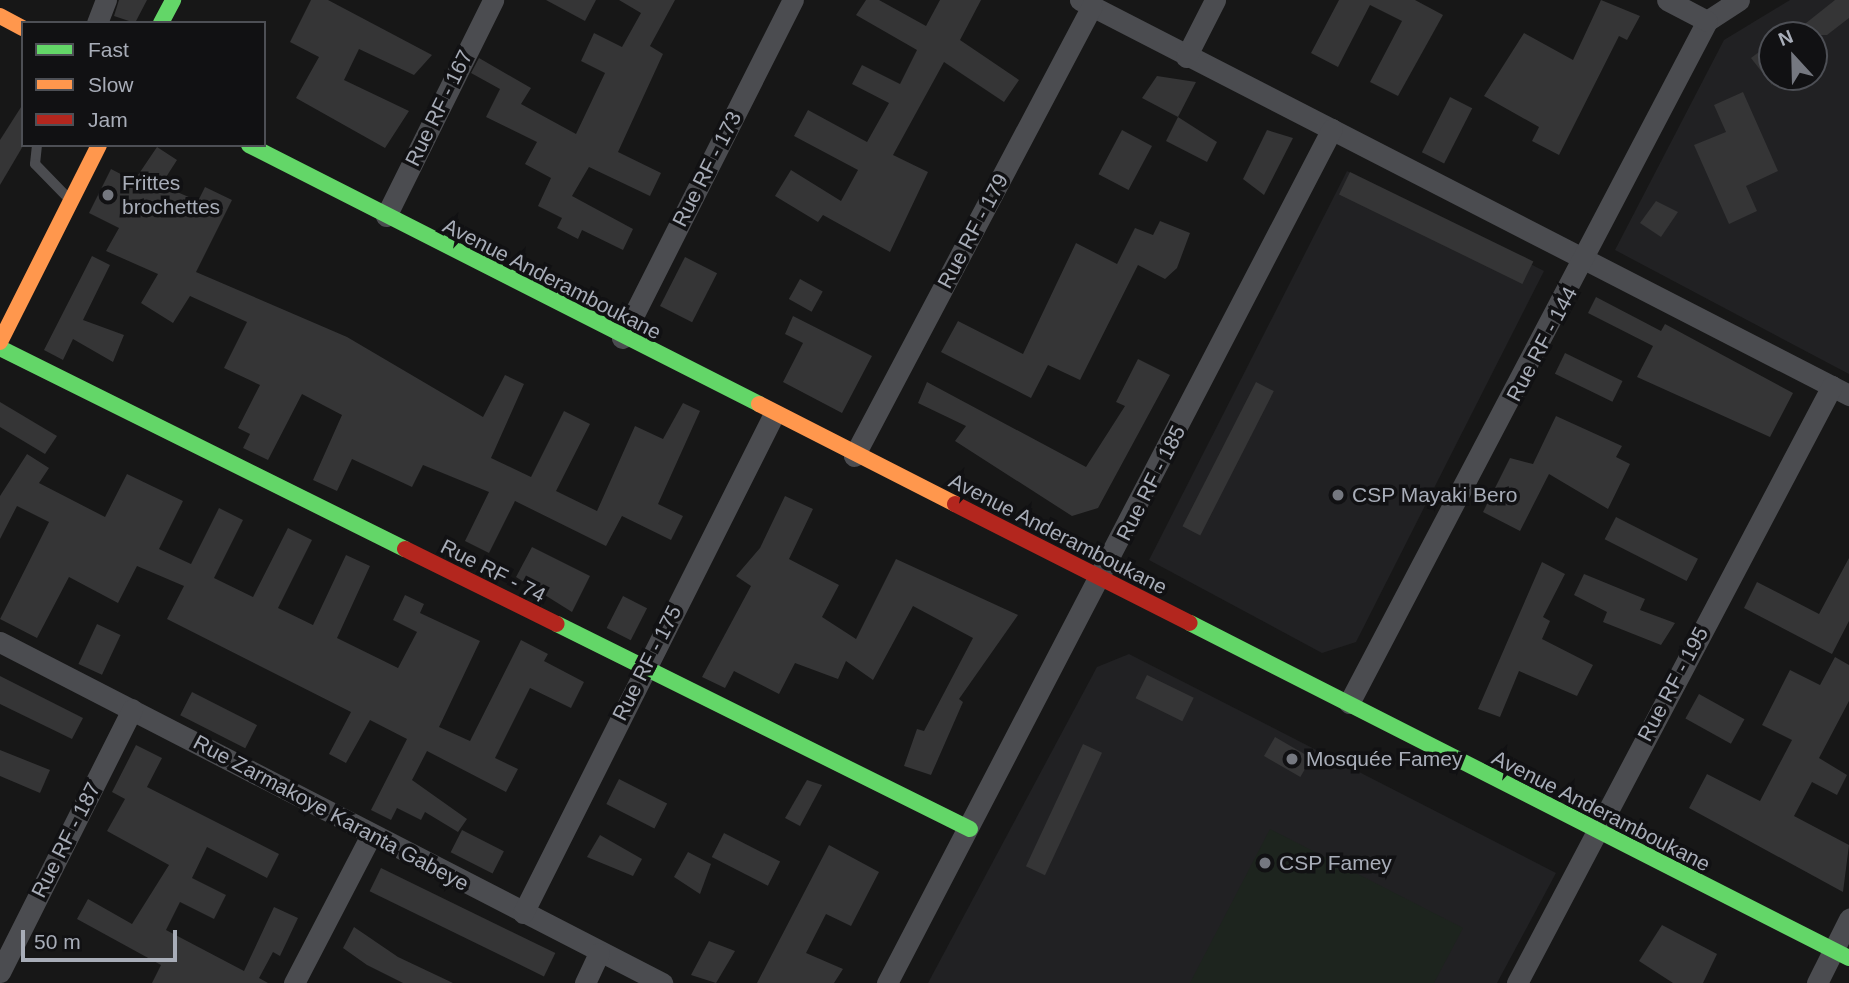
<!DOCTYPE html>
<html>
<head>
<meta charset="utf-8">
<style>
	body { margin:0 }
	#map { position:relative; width:1849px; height:983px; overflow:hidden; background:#171717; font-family:Helvetica,sans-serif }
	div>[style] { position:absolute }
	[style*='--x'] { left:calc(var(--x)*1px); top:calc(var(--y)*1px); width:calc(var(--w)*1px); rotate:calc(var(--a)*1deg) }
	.built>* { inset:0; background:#212123 }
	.green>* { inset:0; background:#1d241e }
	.building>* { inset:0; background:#353536; transform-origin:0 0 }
	.lane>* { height:10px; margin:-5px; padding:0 5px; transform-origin:5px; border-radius:5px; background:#4b4c50 }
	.street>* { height:21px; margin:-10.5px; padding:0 10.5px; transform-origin:10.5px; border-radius:10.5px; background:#4b4c50 }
	.fast>* { height:16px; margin:-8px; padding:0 8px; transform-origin:8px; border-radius:8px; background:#63d668 }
	.slow>* { height:16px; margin:-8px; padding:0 8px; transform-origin:8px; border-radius:8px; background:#ff974d }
	.jam>* { height:16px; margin:-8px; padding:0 8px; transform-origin:8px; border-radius:8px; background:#b3261e }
	.dots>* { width:19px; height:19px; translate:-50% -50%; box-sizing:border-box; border:4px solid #111113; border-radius:50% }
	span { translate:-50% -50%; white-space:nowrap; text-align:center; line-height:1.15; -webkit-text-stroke:7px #111113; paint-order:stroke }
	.street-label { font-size:21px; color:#a8adb8 }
	.poi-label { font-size:21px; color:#a8adb8 }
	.left { translate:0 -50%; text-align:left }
	.legend { position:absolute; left:21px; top:21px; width:245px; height:126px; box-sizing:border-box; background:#111113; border:2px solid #4d4f55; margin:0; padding:9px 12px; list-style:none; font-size:21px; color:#a8adb8 }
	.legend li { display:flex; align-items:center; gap:14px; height:35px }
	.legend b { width:35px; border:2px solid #4d4f55 }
	.north { position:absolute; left:1758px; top:21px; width:70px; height:70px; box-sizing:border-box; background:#111113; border:2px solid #4d4f55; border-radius:50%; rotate:338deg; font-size:19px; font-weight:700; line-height:28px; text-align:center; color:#a8adb8 }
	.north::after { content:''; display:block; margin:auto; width:24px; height:32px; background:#757880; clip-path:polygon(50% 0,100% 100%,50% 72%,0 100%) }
	.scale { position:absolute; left:21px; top:930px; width:156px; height:32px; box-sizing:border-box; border:4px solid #a8adb8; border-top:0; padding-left:9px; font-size:21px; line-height:24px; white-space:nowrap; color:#a8adb8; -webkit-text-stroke:5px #111113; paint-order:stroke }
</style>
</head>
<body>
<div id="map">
	<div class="built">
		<div style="clip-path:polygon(evenodd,1790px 0,1849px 0,1849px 374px,1615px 250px,1724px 40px,1790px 0,1772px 35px,1814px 35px,1814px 77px,1772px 77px,1772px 35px)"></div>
		<div style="clip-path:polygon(1347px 171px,1544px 271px,1356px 642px,1322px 653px,1149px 560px)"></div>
		<div style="clip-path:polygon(1129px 654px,1556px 873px,1497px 983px,928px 983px,1097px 667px)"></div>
	</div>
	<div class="green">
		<div style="clip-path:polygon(1270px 829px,1463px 928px,1434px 983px,1190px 983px)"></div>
	</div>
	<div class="building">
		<div style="clip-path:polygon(119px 0,147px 0,135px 23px,114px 16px)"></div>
		<div style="clip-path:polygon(311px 0,328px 0,432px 55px,414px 75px,359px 49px,344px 80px,409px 111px,385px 148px,296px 98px,319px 57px,290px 42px)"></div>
		<div style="clip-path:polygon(546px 0,596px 0,585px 21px)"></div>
		<div style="clip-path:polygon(619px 0,675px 0,650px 46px,663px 54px,618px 152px,661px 173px,650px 196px,589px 167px,572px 196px,633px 229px,623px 250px,582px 230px,578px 239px,557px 228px,562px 218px,538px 206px,551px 178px,525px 164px,537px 142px,486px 117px,500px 89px,471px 73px,479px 58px,531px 88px,521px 104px,576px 134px,605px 73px,581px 61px,594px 33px,622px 47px,641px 13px)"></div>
		<div style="clip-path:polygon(866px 0,879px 0,926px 26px,940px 0,981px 0,960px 40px,1019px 80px,1004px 102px,944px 62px,893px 155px,928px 172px,890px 252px,823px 215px,818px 222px,775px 196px,791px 170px,841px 201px,858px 170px,794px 136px,808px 110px,867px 142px,889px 103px,852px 84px,862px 65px,900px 84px,917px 50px,856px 15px)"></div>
		<div style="clip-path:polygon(1339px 0,1415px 0,1443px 15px,1398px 96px,1370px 82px,1402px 21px,1370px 5px,1338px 67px,1311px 53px)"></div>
		<div style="clip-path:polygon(1601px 0,1640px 16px,1627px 40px,1619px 36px,1559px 155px,1532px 141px,1539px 127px,1484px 96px,1524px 33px,1573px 60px)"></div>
		<div style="clip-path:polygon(1835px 0,1849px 0,1849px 18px,1827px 35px,1791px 35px)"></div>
		<div style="clip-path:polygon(1772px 42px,1772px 85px,1751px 58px)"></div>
		<div style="clip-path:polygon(1157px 76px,1196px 82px,1178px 117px,1142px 98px)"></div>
		<div style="clip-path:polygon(1743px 92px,1778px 171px,1746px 186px,1757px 211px,1729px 224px,1694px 145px,1726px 132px,1714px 105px)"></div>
		<div style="left:1450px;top:97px;width:25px;height:62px;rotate:27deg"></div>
		<div style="clip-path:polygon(23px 104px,23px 146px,0 185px,0 140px)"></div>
		<div style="clip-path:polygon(1178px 117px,1217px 142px,1207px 162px,1166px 141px)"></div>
		<div style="left:1122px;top:130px;width:34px;height:50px;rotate:28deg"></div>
		<div style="clip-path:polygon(1267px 130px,1293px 138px,1264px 195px,1243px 179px)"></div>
		<div style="clip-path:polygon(157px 147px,177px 160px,161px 185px,198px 201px,205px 187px,232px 200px,196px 272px,347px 337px,483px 417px,505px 375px,524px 384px,491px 458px,531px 477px,564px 411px,590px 424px,556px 491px,597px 511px,635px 426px,663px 439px,683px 403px,700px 411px,658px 504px,683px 516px,671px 540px,622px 516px,606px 546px,515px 501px,489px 553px,465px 541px,489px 492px,423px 465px,412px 487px,352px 459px,337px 491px,313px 480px,342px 415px,302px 394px,268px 460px,243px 448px,250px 434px,238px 428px,260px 385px,224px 368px,247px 322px,190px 296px,173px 323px,141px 303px,158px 274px,106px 251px,119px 228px,89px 213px,111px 169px,134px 181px)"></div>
		<div style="left:1350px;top:172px;width:204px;height:25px;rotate:26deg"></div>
		<div style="clip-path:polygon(1656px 201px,1678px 212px,1661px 237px,1640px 223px)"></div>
		<div style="clip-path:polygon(1160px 221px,1190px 233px,1177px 268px,1165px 279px,1138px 265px,1080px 380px,1048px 365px,1031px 398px,941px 352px,958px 321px,1023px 354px,1076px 243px,1117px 264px,1135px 228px,1153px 235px)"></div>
		<div style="clip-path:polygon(92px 256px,110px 265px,83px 320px,124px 335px,113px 362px,73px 339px,63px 360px,44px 350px)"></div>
		<div style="left:685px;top:257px;width:36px;height:55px;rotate:27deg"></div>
		<div style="left:800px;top:279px;width:26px;height:23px;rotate:29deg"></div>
		<div style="clip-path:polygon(1596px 297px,1661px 331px,1665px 324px,1793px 393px,1770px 437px,1637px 377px,1653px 346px,1588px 313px)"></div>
		<div style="clip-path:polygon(793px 316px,872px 356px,842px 413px,783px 382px,803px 343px,785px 334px)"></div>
		<div style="left:1565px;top:353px;width:64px;height:23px;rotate:26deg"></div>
		<div style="clip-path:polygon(1138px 359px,1170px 375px,1098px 508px,1072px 516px,955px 441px,966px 426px,918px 403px,927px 382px,1086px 467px,1125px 406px,1116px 402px)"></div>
		<div style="left:1256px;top:382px;width:20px;height:162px;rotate:27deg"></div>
		<div style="clip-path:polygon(0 402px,57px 436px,45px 454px,0 427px)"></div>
		<div style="clip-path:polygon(1556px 416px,1622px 446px,1616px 457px,1630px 464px,1608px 509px,1549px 474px,1520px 531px,1483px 512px,1510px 458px,1533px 464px)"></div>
		<div style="clip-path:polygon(27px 454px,49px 468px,39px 483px,105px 517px,127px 474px,183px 501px,159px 549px,191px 564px,219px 508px,243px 520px,214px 578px,253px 597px,288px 528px,312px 540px,278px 608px,313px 625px,346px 555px,370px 566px,337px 638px,398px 668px,417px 632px,393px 620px,405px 595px,424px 604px,420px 613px,480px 641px,439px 727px,470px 741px,521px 640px,548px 654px,544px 661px,584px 682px,571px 708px,530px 688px,495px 758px,518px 769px,506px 792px,427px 751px,412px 780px,467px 819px,458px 832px,425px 812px,421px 820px,397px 808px,391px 820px,371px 810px,407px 739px,370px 720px,346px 763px,329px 754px,351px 712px,167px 619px,184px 586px,137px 566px,118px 603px,69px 577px,37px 638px,0 619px,49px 522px,17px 506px,0 539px,0 496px)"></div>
		<div style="clip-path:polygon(785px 496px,813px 509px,789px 559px,839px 585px,822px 617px,856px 639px,896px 559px,1018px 615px,959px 699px,963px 702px,931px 775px,904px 766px,917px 729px,924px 731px,973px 638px,913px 606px,873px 680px,846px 661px,838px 679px,795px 663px,779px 694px,734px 671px,725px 688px,702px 677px,751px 586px,736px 576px,760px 548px)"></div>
		<div style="left:1616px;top:517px;width:92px;height:25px;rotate:27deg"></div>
		<div style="clip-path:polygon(532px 547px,590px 576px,572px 612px,516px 577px)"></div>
		<div style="clip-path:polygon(1849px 558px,1849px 621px,1832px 654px,1744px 608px,1757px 582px,1819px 614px)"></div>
		<div style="clip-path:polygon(1542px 562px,1565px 574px,1543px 617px,1550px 621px,1542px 639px,1593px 665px,1577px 696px,1519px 671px,1500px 717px,1478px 709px)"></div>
		<div style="clip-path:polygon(1584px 574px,1645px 599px,1640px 610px,1675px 623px,1661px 645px,1603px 622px,1607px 612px,1574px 595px)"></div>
		<div style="left:623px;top:596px;width:27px;height:36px;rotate:27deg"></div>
		<div style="left:97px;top:624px;width:26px;height:44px;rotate:25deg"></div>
		<div style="clip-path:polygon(1835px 657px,1849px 665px,1849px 701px,1819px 758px,1847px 775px,1837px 795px,1812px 782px,1794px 816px,1849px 845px,1843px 892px,1689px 808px,1707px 774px,1760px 801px,1792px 740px,1762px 725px,1790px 670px,1820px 685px)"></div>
		<div style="left:1147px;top:675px;width:52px;height:26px;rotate:26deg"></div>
		<div style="clip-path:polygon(0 676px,83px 718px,72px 739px,0 704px)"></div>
		<div style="left:192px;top:692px;width:73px;height:26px;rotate:27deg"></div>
		<div style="left:1699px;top:694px;width:52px;height:28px;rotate:29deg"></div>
		<div style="left:1275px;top:737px;width:42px;height:22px;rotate:30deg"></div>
		<div style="left:1083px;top:744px;width:21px;height:135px;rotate:25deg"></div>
		<div style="clip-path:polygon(136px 745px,162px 758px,147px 787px,279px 854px,267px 878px,207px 847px,192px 878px,226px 895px,214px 919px,180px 902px,166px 930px,244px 971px,274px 907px,298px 918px,280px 956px,273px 952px,259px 978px,268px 983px,152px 983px,161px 965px,77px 919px,88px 899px,132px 924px,169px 865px,107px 831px,125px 799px,112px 792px)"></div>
		<div style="clip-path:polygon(0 750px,50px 770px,40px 793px,0 776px)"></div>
		<div style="left:619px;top:779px;width:54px;height:28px;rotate:27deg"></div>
		<div style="clip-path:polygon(807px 780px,822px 785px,800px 826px,785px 818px)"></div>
		<div style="left:462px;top:830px;width:47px;height:25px;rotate:27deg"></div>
		<div style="left:724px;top:833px;width:63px;height:27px;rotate:27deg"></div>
		<div style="clip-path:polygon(600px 835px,642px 859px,633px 876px,587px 857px)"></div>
		<div style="clip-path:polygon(829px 845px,879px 872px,851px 926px,826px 914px,806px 953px,843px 969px,834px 983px,757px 983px)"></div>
		<div style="clip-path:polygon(688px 852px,711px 864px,700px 894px,674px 877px)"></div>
		<div style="left:381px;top:868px;width:194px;height:26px;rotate:26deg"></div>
		<div style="clip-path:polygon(1662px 925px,1717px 954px,1703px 983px,1673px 983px,1639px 961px)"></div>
		<div style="clip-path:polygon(354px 927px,398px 957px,453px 983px,403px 983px,367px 965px,343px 948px)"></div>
		<div style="clip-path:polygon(709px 941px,735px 951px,716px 983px,691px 975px)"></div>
	</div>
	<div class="lane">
		<div style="--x:37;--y:145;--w:19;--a:96"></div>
		<div style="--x:35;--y:164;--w:49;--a:45.8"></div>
	</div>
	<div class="street">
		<div style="--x:1080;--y:0;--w:865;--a:27.19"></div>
		<div style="--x:1707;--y:21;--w:38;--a:-33"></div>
		<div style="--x:97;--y:23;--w:25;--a:-69"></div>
		<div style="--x:1186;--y:57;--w:64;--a:-63"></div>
		<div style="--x:386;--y:216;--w:241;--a:-63.6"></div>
		<div style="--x:622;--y:338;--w:379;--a:-63.2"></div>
		<div style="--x:854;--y:456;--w:509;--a:-62.13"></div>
		<div style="--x:0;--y:642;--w:745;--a:27.25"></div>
		<div style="--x:1349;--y:703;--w:770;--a:-62.3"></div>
		<div style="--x:1707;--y:21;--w:45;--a:-152.3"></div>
		<div style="--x:523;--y:913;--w:556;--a:-63.3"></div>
		<div style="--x:0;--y:972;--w:294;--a:-63.3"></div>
		<div style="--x:294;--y:983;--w:167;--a:-62.5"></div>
		<div style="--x:585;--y:983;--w:33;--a:-65"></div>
		<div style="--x:887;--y:983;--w:963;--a:-62.48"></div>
		<div style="--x:1517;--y:983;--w:675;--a:-62.18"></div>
		<div style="--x:1817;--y:983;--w:72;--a:-63.4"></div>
	</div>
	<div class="fast">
		<div style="--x:161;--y:23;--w:26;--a:-62"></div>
		<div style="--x:249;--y:145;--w:572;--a:26.92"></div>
		<div style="--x:0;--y:348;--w:452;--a:26.4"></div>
		<div style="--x:1190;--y:623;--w:739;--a:26.95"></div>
		<div style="--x:557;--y:624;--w:461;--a:26.4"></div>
	</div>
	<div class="slow">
		<div style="--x:0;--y:16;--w:26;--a:28"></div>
		<div style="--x:0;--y:342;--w:220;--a:-63.3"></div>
		<div style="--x:759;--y:404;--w:220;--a:27"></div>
	</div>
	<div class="jam">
		<div style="--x:955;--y:504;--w:263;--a:26.9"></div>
		<div style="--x:405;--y:549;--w:169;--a:26.3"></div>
	</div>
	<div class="dots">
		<div style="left:108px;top:195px;background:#757880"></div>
		<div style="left:1338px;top:495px;background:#757880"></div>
		<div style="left:1292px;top:759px;background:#757880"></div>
		<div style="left:1265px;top:863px;background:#757880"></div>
	</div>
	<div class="street-label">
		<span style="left:439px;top:108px;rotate:-64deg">Rue RF - 167</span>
		<span style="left:707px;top:169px;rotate:-63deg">Rue RF - 173</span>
		<span style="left:973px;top:231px;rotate:-62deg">Rue RF - 179</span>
		<span style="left:552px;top:279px;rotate:27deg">Avenue Anderamboukane</span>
		<span style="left:1542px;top:344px;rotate:-62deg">Rue RF - 144</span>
		<span style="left:1151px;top:483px;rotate:-63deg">Rue RF - 185</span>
		<span style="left:1058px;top:534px;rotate:27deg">Avenue Anderamboukane</span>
		<span style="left:493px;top:571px;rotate:27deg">Rue RF - 74</span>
		<span style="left:647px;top:663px;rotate:-63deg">Rue RF - 175</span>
		<span style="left:1673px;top:684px;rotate:-62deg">Rue RF - 195</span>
		<span style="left:1601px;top:811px;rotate:27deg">Avenue Anderamboukane</span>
		<span style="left:331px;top:813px;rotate:28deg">Rue Zarmakoye Karanta Gabeye</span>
		<span style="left:66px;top:840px;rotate:-63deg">Rue RF - 187</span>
	</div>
	<div class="poi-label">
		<span class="left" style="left:122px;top:195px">Frittes<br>brochettes</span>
		<span class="left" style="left:1352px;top:495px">CSP Mayaki Bero</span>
		<span class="left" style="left:1306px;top:759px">Mosquée Famey</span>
		<span class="left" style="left:1279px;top:863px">CSP Famey</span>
	</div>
	<ul class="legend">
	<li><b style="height:9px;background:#63d668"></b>Fast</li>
	<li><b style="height:9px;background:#ff974d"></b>Slow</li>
	<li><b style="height:9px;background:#b3261e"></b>Jam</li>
	</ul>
	<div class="north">N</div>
	<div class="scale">50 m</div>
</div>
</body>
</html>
